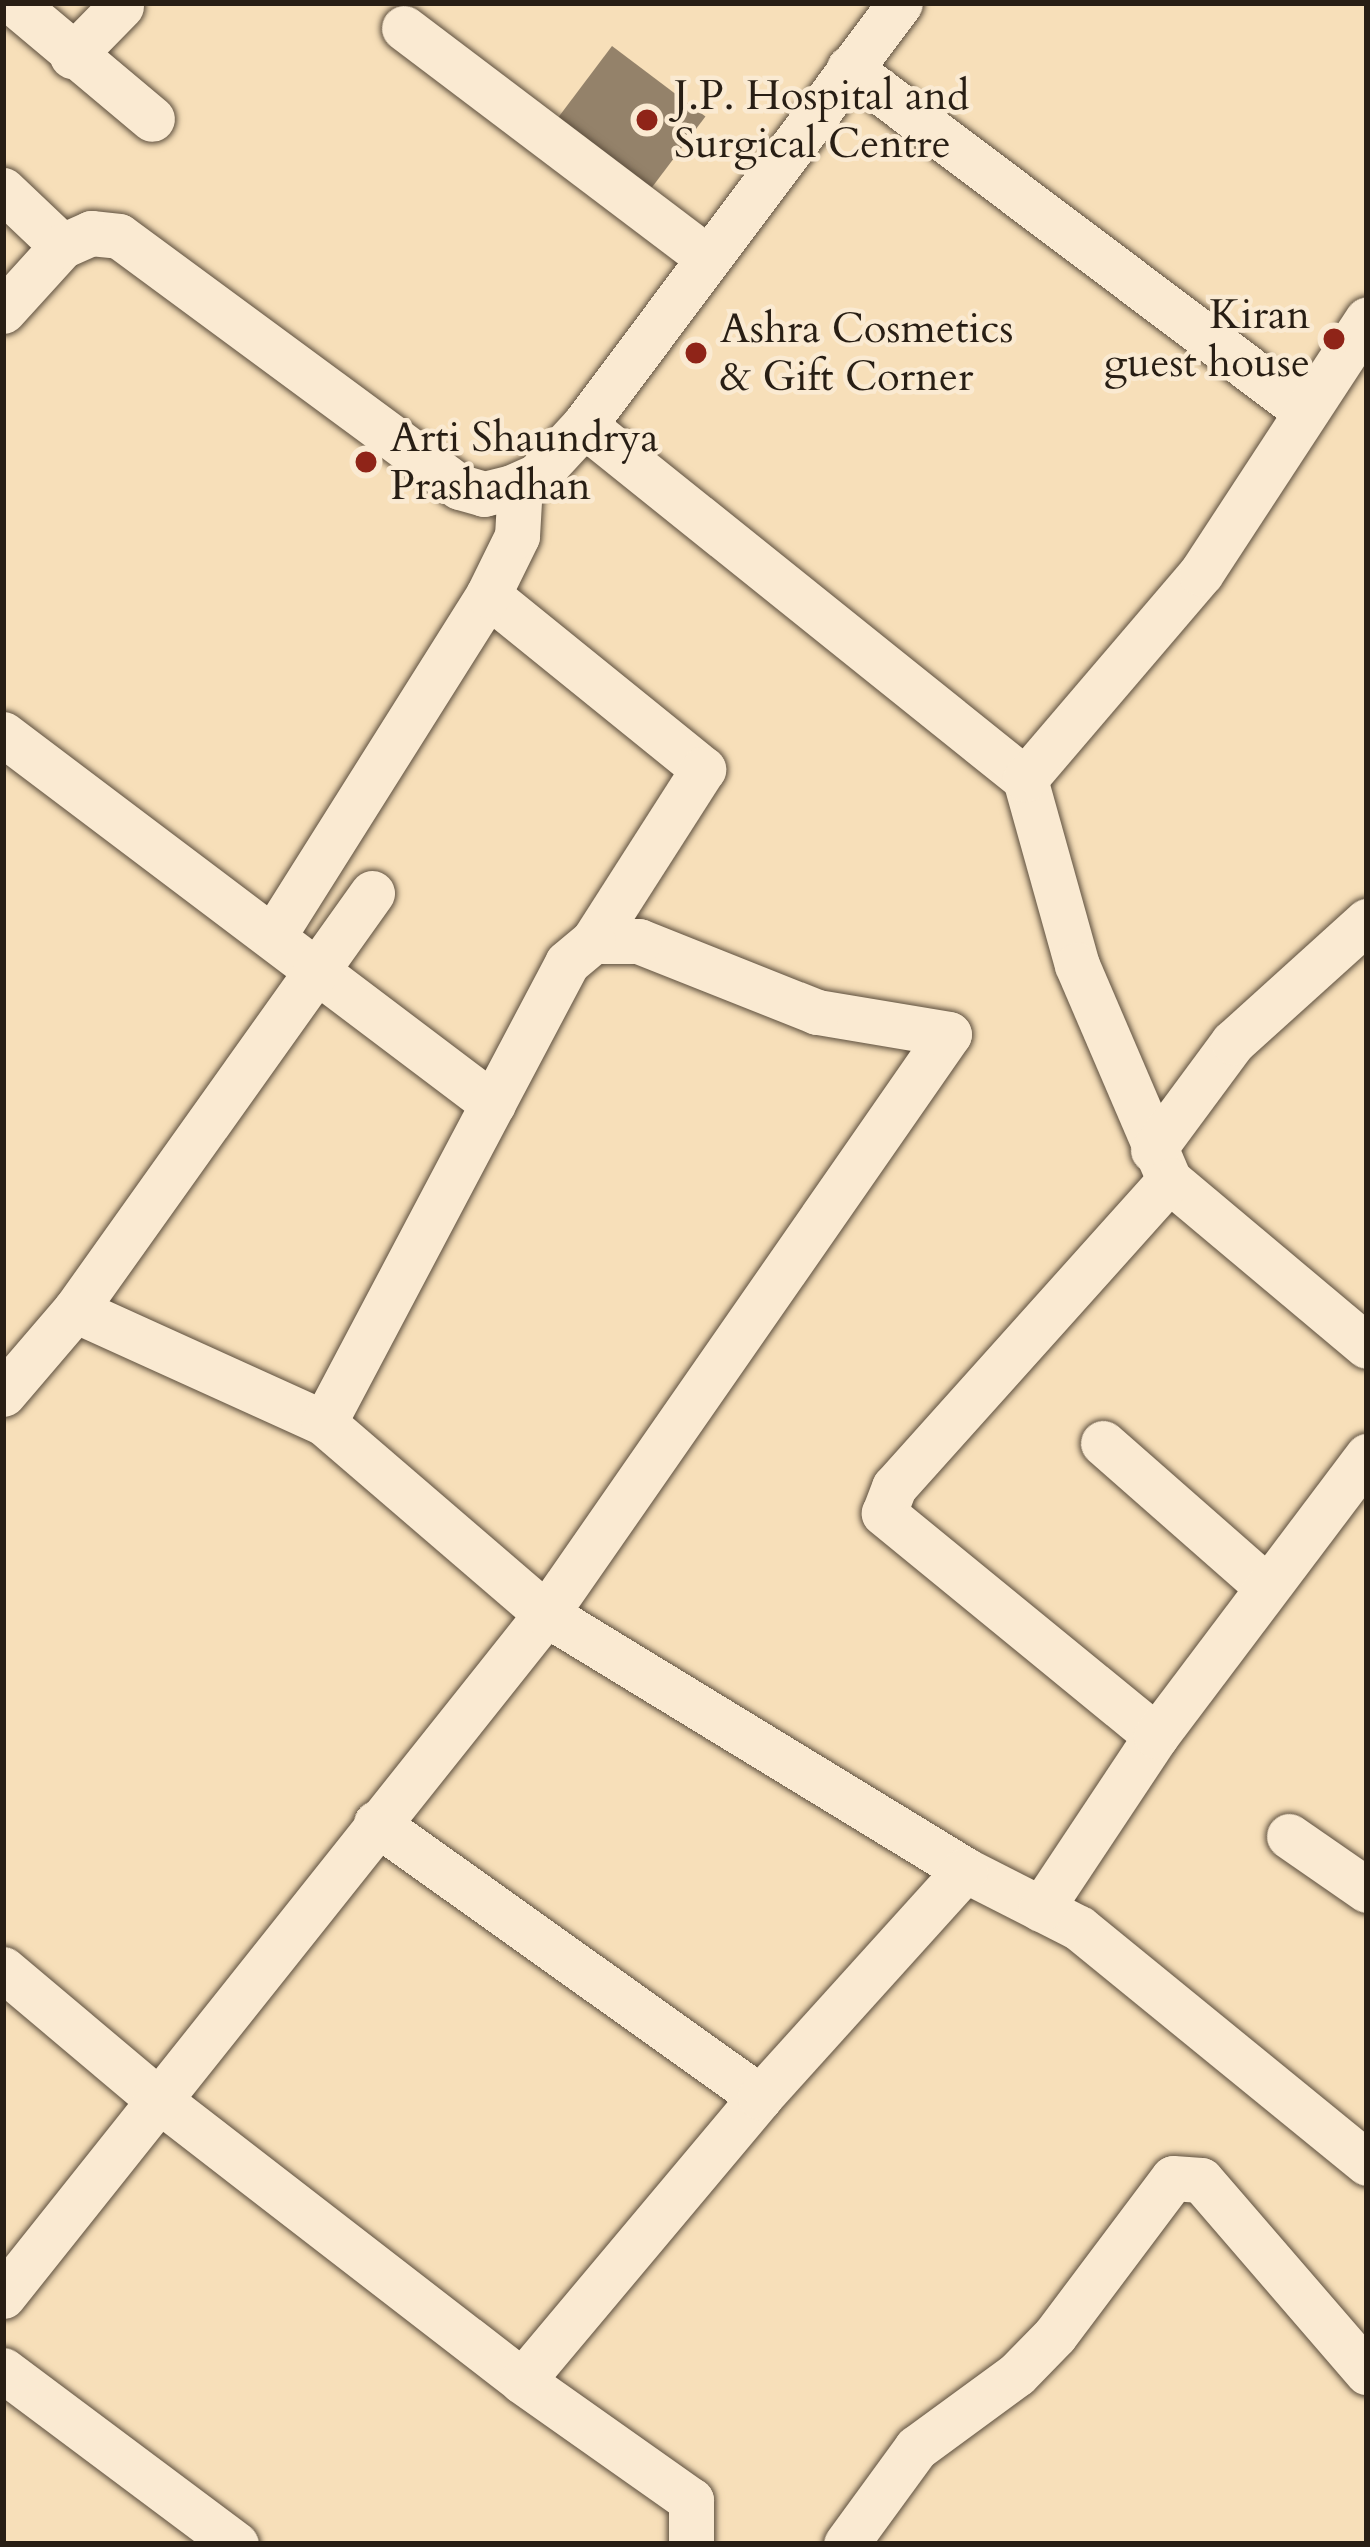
<!DOCTYPE html>
<html>
<head>
<meta charset="utf-8">
<style>
	body { margin:0 }
	#map { position:relative; width:1370px; height:2547px; overflow:hidden; background:#f7dfb9; font-family:Cardo,serif }
	div>[style] { position:absolute }
	[style*='--x'] { left:calc(var(--x)*1px); top:calc(var(--y)*1px); width:calc(var(--w)*1px); rotate:calc(var(--a)*1deg) }
	.building>* { inset:0; background:#94826a; transform-origin:0 0 }
	.roads { filter:drop-shadow(0 0 3px #5c4e3d) drop-shadow(0 0 3px #5c4e3d) }
	.minor>* { height:45px; margin:-22.5px; padding:0 22.5px; transform-origin:22.5px; border-radius:22.5px; background:#faead2 }
	.dots>* { width:33px; height:33px; translate:-50% -50%; box-sizing:border-box; border:6px solid #faead2; border-radius:50% }
	span { translate:-50% -50%; white-space:nowrap; text-align:center; line-height:1.15; -webkit-text-stroke:9px #faead2; paint-order:stroke }
	.poi-label { font-size:42px; color:#281e14 }
	.left { translate:0 -50%; text-align:left }
	.right { translate:-100% -50%; text-align:right }
	.frame { position:absolute; inset:0; border:6px solid #281e14; pointer-events:none }
</style>
</head>
<body>
<div id="map">
	<div class="building">
		<div style="left:612px;top:46px;width:117px;height:101px;rotate:37deg"></div>
	</div>
	<div class="roads">
		<div class="minor">
			<div style="--x:14;--y:3;--w:180;--a:40"></div>
			<div style="--x:404;--y:28;--w:378;--a:37.1"></div>
			<div style="--x:72;--y:56;--w:70;--a:-45.6"></div>
			<div style="--x:849;--y:68;--w:571;--a:36.95"></div>
			<div style="--x:3;--y:190;--w:81;--a:43.5"></div>
			<div style="--x:3;--y:311;--w:88;--a:-47.8"></div>
			<div style="--x:62;--y:246;--w:32;--a:-24"></div>
			<div style="--x:91;--y:233;--w:28;--a:6"></div>
			<div style="--x:119;--y:236;--w:423;--a:36.4"></div>
			<div style="--x:460;--y:487;--w:25;--a:16"></div>
			<div style="--x:484;--y:494;--w:29;--a:-14"></div>
			<div style="--x:512;--y:487;--w:27;--a:-24"></div>
			<div style="--x:537;--y:476;--w:69;--a:-47.3"></div>
			<div style="--x:584;--y:425;--w:527;--a:-53.17"></div>
			<div style="--x:584;--y:425;--w:566;--a:38.75"></div>
			<div style="--x:1025;--y:779;--w:193;--a:74.4"></div>
			<div style="--x:1077;--y:965;--w:234;--a:66.8"></div>
			<div style="--x:1169;--y:1180;--w:258;--a:40"></div>
			<div style="--x:488;--y:595;--w:277;--a:39"></div>
			<div style="--x:703;--y:769;--w:204;--a:122.6"></div>
			<div style="--x:3;--y:734;--w:614;--a:37.06"></div>
			<div style="--x:1025;--y:779;--w:271;--a:-49.5"></div>
			<div style="--x:1201;--y:573;--w:303;--a:-56.8"></div>
			<div style="--x:274;--y:935;--w:402;--a:-57.8"></div>
			<div style="--x:488;--y:595;--w:66;--a:-63.8"></div>
			<div style="--x:517;--y:536;--w:52;--a:-86.7"></div>
			<div style="--x:1153;--y:1150;--w:134;--a:-53.5"></div>
			<div style="--x:1233;--y:1042;--w:181;--a:-42.1"></div>
			<div style="--x:75;--y:1310;--w:512;--a:-54.54"></div>
			<div style="--x:3;--y:1394;--w:111;--a:-49.4"></div>
			<div style="--x:75;--y:1310;--w:273;--a:24.4"></div>
			<div style="--x:324;--y:1423;--w:293;--a:40.7"></div>
			<div style="--x:546;--y:1614;--w:491;--a:31.4"></div>
			<div style="--x:965;--y:1870;--w:128;--a:27"></div>
			<div style="--x:1079;--y:1928;--w:372;--a:39.2"></div>
			<div style="--x:1103;--y:1443;--w:217;--a:41.3"></div>
			<div style="--x:1156;--y:1736;--w:352;--a:-140.7"></div>
			<div style="--x:884;--y:1513;--w:28;--a:-69"></div>
			<div style="--x:894;--y:1487;--w:412;--a:-48.1"></div>
			<div style="--x:376;--y:1823;--w:472;--a:35.5"></div>
			<div style="--x:1289;--y:1836;--w:95;--a:34.7"></div>
			<div style="--x:1041;--y:1909;--w:208;--a:-56.4"></div>
			<div style="--x:1156;--y:1736;--w:351;--a:-53"></div>
			<div style="--x:3;--y:1969;--w:199;--a:40.1"></div>
			<div style="--x:155;--y:2097;--w:464;--a:37.7"></div>
			<div style="--x:522;--y:2381;--w:207;--a:35.2"></div>
			<div style="--x:691;--y:2500;--w:44;--a:90"></div>
			<div style="--x:3;--y:2296;--w:872;--a:-51.47"></div>
			<div style="--x:546;--y:1614;--w:706;--a:-55.21"></div>
			<div style="--x:949;--y:1034;--w:134;--a:-170.5"></div>
			<div style="--x:817;--y:1012;--w:192;--a:-158.3"></div>
			<div style="--x:639;--y:941;--w:46;--a:180"></div>
			<div style="--x:593;--y:941;--w:34;--a:140"></div>
			<div style="--x:567;--y:963;--w:520;--a:117.85"></div>
			<div style="--x:3;--y:2370;--w:291;--a:36.8"></div>
			<div style="--x:522;--y:2381;--w:371;--a:-50"></div>
			<div style="--x:760;--y:2097;--w:306;--a:-47.9"></div>
			<div style="--x:846;--y:2544;--w:119;--a:-53.9"></div>
			<div style="--x:916;--y:2448;--w:125;--a:-36.2"></div>
			<div style="--x:1017;--y:2374;--w:54;--a:-45.7"></div>
			<div style="--x:1055;--y:2335;--w:196;--a:-53.1"></div>
			<div style="--x:1173;--y:2178;--w:28;--a:4"></div>
			<div style="--x:1201;--y:2180;--w:254;--a:49.2"></div>
		</div>
	</div>
	<div class="dots">
		<div style="left:647px;top:120px;background:#8f2418"></div>
		<div style="left:1334px;top:339px;background:#8f2418"></div>
		<div style="left:696px;top:353px;background:#8f2418"></div>
		<div style="left:366px;top:462px;background:#8f2418"></div>
	</div>
	<div class="poi-label">
		<span class="left" style="left:674px;top:120px">J.P. Hospital and<br>Surgical Centre</span>
		<span class="right" style="left:1310px;top:339px">Kiran<br>guest house</span>
		<span class="left" style="left:720px;top:353px">Ashra Cosmetics<br>&amp; Gift Corner</span>
		<span class="left" style="left:390px;top:462px">Arti Shaundrya<br>Prashadhan</span>
	</div>
	<div class="frame"></div>
</div>
</body>
</html>
